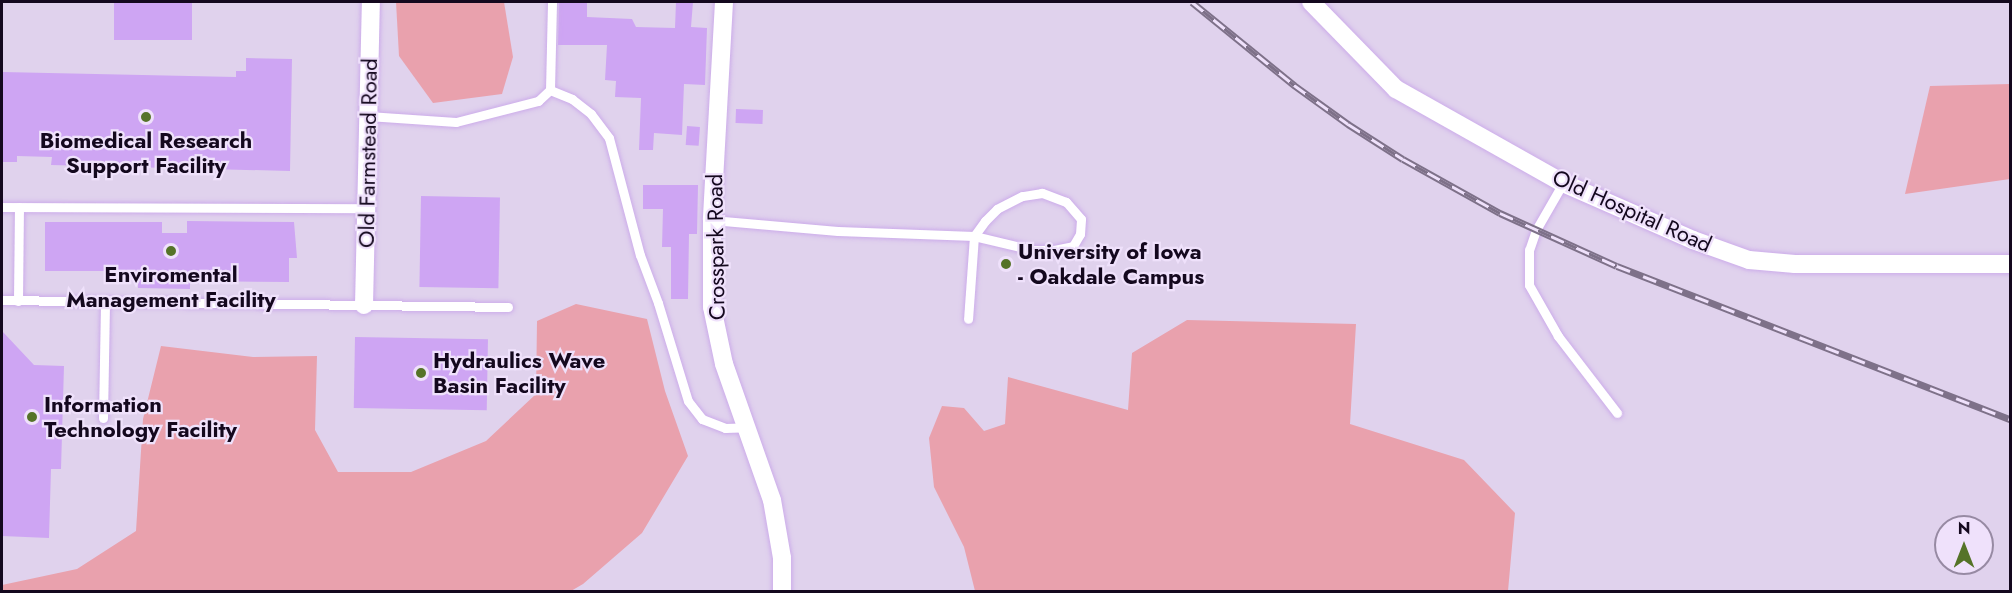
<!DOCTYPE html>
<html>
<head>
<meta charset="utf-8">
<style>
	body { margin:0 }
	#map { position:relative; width:2012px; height:593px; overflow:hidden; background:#efe1fb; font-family:Jost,sans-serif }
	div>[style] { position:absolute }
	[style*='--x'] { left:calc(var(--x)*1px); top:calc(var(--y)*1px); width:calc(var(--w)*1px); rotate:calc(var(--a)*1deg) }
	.built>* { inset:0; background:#e0d2ed }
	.green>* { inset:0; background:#e9a1ad }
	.building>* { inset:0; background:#cea5f3; transform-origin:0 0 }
	.roads { filter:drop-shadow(0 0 2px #ccacea) drop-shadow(0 0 2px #ccacea) }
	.lane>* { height:9px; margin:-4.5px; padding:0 4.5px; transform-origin:4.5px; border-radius:4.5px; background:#fff }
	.street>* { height:18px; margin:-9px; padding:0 9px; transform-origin:9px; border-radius:9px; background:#fff }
	.rail>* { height:7px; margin-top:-3.5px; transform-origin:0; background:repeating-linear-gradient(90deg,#efe1fb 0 14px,#7e7189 0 28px); box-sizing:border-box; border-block:2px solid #7e7189 }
	.dots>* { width:16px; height:16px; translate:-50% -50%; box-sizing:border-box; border:3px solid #efe1fb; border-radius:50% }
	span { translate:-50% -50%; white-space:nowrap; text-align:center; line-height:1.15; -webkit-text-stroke:4.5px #efe1fb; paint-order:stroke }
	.poi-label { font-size:22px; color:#14081e; font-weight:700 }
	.left { translate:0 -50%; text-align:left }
	.street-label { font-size:22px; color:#14081e }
	.frame { position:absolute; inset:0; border:3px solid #14081e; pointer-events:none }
	.north { position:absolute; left:1934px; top:515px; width:60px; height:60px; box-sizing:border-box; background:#efe1fb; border:2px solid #978aa3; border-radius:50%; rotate:0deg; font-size:16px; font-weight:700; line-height:24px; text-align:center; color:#14081e }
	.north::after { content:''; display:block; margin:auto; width:21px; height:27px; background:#557328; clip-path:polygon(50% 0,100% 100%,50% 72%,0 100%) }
</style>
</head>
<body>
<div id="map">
	<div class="built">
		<div style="clip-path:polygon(evenodd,2px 2px,2010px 2px,2010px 591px,2px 591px,2px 2px,1946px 527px,1982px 527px,1982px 563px,1946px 563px,1946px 527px)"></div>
	</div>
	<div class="green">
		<div style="clip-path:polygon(396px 2px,504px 2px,513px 57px,502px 94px,433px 103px,399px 56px)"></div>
		<div style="clip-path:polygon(2010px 84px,2010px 179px,1905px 194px,1930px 86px)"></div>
		<div style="clip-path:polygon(576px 304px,647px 319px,665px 391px,688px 456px,642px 533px,583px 584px,571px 591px,2px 591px,2px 585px,77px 569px,136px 531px,143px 419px,161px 346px,253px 357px,317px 356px,315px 430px,338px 472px,411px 472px,486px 441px,536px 394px,537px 321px)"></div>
		<div style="clip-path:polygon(1187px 320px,1356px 324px,1350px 424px,1464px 460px,1515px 513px,1508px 591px,975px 591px,964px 547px,934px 487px,929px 438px,942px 406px,964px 408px,984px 431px,1005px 424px,1008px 377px,1128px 410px,1132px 353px)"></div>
	</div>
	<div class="building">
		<div style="left:114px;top:2px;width:78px;height:38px"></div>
		<div style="clip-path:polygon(559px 2px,587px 2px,587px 17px,632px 19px,636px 27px,675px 28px,676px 2px,693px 2px,691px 27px,707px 28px,705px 85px,684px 84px,682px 135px,654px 133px,653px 150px,639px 150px,641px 98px,615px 97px,616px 81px,605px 80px,607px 45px,558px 45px)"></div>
		<div style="clip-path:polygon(246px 58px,292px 59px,290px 171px,51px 165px,52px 157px,17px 156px,17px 162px,2px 162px,2px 72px,236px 77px,236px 71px,246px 71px)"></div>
		<div style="left:736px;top:109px;width:27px;height:14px;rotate:2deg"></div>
		<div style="left:687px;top:126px;width:13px;height:19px;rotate:4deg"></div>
		<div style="clip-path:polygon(643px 185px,698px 185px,697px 234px,689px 234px,688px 299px,671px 299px,671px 247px,662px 247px,663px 209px,643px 209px)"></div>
		<div style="left:421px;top:196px;width:79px;height:91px;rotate:1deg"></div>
		<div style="clip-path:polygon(187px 221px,294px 222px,297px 258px,289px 258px,289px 282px,190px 281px,190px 289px,138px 288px,138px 271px,45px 271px,45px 222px,162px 222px,162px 233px,187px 233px)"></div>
		<div style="clip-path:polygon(2px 331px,34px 365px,64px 366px,61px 469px,51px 469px,49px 538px,2px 536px)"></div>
		<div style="left:355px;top:337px;width:133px;height:71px;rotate:1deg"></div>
	</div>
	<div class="roads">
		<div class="lane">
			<div style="--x:550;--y:90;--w:24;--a:22"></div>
			<div style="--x:572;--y:99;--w:24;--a:38"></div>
			<div style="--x:591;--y:114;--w:30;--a:53"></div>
			<div style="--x:609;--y:138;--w:121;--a:75.2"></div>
			<div style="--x:640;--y:255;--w:51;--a:69.4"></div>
			<div style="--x:658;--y:303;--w:102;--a:73"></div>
			<div style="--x:688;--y:401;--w:23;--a:52"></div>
			<div style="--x:702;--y:419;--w:25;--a:21"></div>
			<div style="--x:725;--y:428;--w:23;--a:-2"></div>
			<div style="--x:368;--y:116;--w:88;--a:3.9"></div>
			<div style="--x:456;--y:122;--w:85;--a:-14.4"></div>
			<div style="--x:538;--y:101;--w:16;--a:-43"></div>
			<div style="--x:550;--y:90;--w:88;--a:-88.7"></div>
			<div style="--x:1563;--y:183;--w:54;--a:119.9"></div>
			<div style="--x:1536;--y:230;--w:21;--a:109"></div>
			<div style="--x:1529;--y:250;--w:35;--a:90"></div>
			<div style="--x:1529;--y:285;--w:59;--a:60.4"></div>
			<div style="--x:1558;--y:336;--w:97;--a:52.5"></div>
			<div style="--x:2;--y:207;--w:364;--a:0.2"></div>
			<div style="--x:712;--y:220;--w:126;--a:5"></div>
			<div style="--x:838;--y:231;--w:136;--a:2.1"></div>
			<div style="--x:974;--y:236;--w:61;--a:13.3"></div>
			<div style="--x:1033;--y:250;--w:21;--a:0"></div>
			<div style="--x:1054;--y:250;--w:19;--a:-12"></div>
			<div style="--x:1073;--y:246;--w:14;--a:-60"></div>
			<div style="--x:1080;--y:234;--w:15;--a:-86"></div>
			<div style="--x:1081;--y:219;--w:23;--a:-131"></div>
			<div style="--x:1066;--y:202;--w:26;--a:-159"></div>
			<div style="--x:1042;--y:193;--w:20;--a:171"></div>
			<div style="--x:1022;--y:196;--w:28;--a:153"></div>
			<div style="--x:997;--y:209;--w:17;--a:135"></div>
			<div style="--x:985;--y:221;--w:19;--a:126"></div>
			<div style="--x:974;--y:236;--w:83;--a:94.1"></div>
			<div style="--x:2;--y:300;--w:506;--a:0.79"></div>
			<div style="--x:18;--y:301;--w:94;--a:-89.4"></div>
			<div style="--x:103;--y:418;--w:116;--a:-89"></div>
		</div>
		<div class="street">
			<div style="--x:724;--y:2;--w:218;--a:93.2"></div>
			<div style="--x:712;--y:220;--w:87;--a:90"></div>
			<div style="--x:712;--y:307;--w:58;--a:78.1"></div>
			<div style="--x:724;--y:364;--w:144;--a:70.6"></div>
			<div style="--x:772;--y:500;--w:59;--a:80.2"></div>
			<div style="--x:782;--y:558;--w:34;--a:90"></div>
			<div style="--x:1311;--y:2;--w:122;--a:45.7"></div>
			<div style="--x:1396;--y:89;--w:192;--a:29.4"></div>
			<div style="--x:1563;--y:183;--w:142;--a:23.7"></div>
			<div style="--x:1693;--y:240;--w:59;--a:19.7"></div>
			<div style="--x:1749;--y:260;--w:46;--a:5"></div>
			<div style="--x:1795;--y:264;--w:215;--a:0"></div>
			<div style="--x:364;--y:305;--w:303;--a:-88.7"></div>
		</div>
	</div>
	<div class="rail">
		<div style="--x:1192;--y:2;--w:132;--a:39.1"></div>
		<div style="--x:1294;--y:85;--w:67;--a:35.8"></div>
		<div style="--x:1348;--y:124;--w:65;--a:32.5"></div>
		<div style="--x:1403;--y:159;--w:111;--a:29.1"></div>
		<div style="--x:1500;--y:213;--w:128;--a:24.4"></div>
		<div style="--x:1617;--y:266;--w:422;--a:21.3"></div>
	</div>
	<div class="dots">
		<div style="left:146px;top:117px;background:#557328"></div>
		<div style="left:171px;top:251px;background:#557328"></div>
		<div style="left:1006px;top:264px;background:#557328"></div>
		<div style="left:421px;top:373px;background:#557328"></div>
		<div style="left:32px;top:417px;background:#557328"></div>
	</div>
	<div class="poi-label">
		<span style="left:146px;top:153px">Biomedical Research<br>Support Facility</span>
		<span class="left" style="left:1018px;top:264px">University of Iowa<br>- Oakdale Campus</span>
		<span style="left:171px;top:287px">Enviromental<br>Management Facility</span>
		<span class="left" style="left:433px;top:373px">Hydraulics Wave<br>Basin Facility</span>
		<span class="left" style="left:44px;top:417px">Information<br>Technology Facility</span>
	</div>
	<div class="street-label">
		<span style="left:368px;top:153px;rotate:-89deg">Old Farmstead Road</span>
		<span style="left:1632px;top:211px;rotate:24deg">Old Hospital Road</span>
		<span style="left:716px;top:247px;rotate:-91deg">Crosspark Road</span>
	</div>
	<div class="frame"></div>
	<div class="north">N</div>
</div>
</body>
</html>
